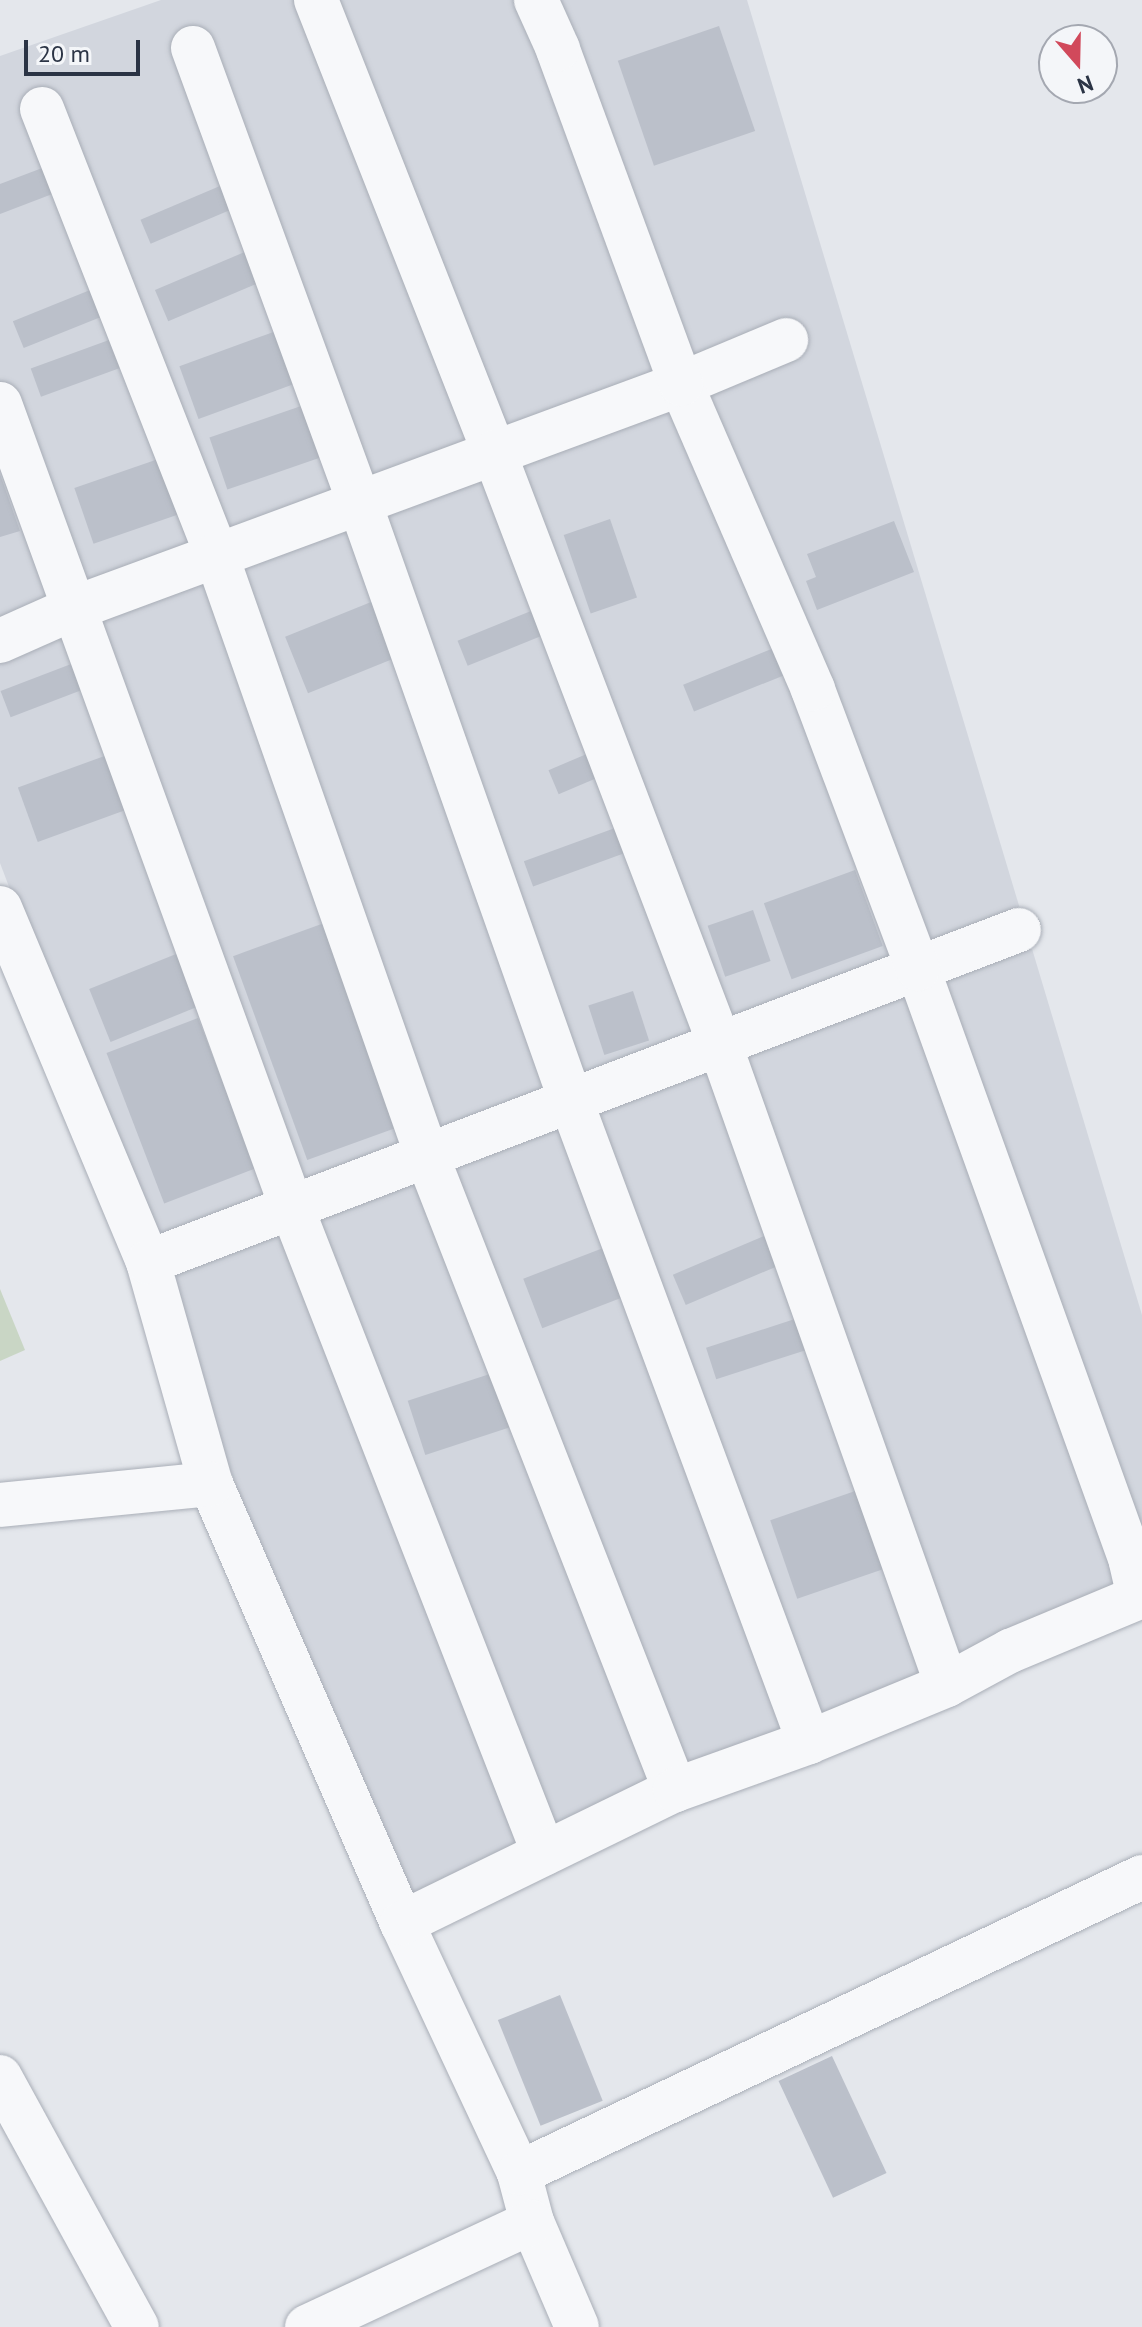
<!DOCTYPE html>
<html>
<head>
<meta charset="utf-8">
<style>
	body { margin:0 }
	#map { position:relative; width:1142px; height:2327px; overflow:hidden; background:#e4e7ec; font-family:"PT Sans",sans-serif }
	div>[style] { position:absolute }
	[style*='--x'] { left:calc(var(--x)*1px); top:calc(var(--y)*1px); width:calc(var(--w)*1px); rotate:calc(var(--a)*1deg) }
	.built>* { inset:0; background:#d2d6de }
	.green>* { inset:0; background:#c9d6c5 }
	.building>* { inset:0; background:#bbc0ca; transform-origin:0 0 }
	.roads { filter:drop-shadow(0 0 2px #a9aeb7) drop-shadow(0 0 2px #a9aeb7) }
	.street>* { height:44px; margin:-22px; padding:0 22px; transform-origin:22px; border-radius:22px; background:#f7f8fa }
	span { translate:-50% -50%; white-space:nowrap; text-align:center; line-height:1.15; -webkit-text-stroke:6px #f4f6f9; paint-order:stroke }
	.north { position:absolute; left:1038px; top:24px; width:80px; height:80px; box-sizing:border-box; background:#f4f6f9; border:2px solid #a4a8b1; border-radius:50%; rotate:160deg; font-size:22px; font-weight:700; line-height:32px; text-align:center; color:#2b3445 }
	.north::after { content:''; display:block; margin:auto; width:28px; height:36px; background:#d1495b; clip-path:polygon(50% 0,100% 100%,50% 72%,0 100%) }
	.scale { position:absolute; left:24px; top:40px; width:116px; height:36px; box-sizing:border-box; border:4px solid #2b3445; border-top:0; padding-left:10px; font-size:24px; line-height:28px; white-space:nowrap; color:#2b3445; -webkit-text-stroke:6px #f4f6f9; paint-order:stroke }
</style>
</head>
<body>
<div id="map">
	<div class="built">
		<div style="clip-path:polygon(161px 0,747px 0,1142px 1315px,1142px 1593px,402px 1923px,0 863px,0 56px)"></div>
	</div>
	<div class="green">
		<div style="clip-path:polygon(0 1289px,25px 1350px,0 1361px)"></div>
	</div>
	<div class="building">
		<div style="left:719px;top:26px;width:111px;height:107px;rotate:71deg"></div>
		<div style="clip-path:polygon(58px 162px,68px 188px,0 214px,0 184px)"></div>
		<div style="left:227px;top:183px;width:26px;height:94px;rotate:67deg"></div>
		<div style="left:247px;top:251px;width:34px;height:100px;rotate:67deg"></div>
		<div style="left:100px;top:286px;width:29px;height:94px;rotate:68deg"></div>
		<div style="left:279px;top:330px;width:56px;height:106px;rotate:70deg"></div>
		<div style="left:120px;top:336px;width:30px;height:95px;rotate:70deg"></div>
		<div style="left:304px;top:405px;width:55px;height:100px;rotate:71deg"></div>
		<div style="left:167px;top:456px;width:59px;height:98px;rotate:71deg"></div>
		<div style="clip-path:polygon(0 474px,20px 531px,0 537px)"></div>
		<div style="left:610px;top:519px;width:83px;height:49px;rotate:71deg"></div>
		<div style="clip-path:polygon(894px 521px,914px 572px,817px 610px,806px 581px,816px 577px,807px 554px)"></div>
		<div style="left:376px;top:600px;width:61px;height:98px;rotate:68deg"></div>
		<div style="left:541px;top:607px;width:27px;height:90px;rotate:68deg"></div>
		<div style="left:774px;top:648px;width:29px;height:98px;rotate:68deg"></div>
		<div style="left:79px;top:661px;width:28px;height:84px;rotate:69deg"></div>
		<div style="left:589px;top:753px;width:26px;height:44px;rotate:67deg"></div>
		<div style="left:110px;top:754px;width:58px;height:98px;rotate:70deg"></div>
		<div style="left:615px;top:828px;width:27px;height:97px;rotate:70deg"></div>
		<div style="left:855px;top:870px;width:81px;height:97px;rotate:70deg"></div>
		<div style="left:753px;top:910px;width:54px;height:48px;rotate:71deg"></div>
		<div style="left:327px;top:922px;width:217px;height:100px;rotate:70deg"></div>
		<div style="left:181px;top:952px;width:57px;height:99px;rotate:68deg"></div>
		<div style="left:633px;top:991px;width:52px;height:47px;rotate:72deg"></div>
		<div style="left:198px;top:1018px;width:161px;height:98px;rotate:69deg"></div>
		<div style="left:764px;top:1236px;width:33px;height:99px;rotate:67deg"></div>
		<div style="left:611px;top:1245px;width:53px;height:94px;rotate:69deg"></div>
		<div style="left:804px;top:1316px;width:33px;height:103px;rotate:72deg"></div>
		<div style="left:499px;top:1371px;width:57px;height:96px;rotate:72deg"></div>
		<div style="left:861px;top:1489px;width:83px;height:96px;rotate:71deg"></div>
		<div style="left:560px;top:1995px;width:114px;height:67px;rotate:68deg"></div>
		<div style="left:832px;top:2056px;width:129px;height:59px;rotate:65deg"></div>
	</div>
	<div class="roads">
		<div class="street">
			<div style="--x:316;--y:0;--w:486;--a:68.5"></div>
			<div style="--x:494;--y:452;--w:631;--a:69.13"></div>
			<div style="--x:719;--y:1042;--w:682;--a:70.48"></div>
			<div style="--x:193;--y:48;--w:482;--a:69.9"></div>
			<div style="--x:359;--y:501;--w:636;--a:70.54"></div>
			<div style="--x:571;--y:1101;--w:684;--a:69.63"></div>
			<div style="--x:42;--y:109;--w:478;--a:68.6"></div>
			<div style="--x:216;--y:554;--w:638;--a:70.68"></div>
			<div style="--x:427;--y:1156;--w:681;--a:68.64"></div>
			<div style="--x:0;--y:404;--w:855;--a:70.04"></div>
			<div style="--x:292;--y:1208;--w:693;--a:68.69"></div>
			<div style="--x:0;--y:641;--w:79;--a:-24"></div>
			<div style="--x:72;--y:609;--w:649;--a:-20.28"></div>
			<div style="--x:681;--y:384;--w:114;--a:-22.7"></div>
			<div style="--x:0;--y:908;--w:384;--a:67.3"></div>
			<div style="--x:148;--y:1262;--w:231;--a:74.2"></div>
			<div style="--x:211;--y:1484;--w:479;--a:66.5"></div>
			<div style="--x:402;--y:1923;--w:276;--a:64.9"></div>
			<div style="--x:519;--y:2173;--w:51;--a:75.1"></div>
			<div style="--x:532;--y:2222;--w:114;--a:66.8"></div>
			<div style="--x:148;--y:1262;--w:932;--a:-20.87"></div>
			<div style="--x:0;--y:1505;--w:212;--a:-5.7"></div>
			<div style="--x:402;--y:1923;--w:304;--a:-26"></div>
			<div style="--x:675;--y:1790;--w:142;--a:-19.7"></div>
			<div style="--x:809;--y:1742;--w:149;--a:-22.4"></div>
			<div style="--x:947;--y:1685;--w:72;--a:-28.4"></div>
			<div style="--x:1010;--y:1651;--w:140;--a:-22.7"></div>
			<div style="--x:1139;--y:1597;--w:37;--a:-103"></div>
			<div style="--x:1131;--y:1561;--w:629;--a:-109.79"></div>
			<div style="--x:918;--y:969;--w:299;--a:-110.6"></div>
			<div style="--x:813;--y:689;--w:332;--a:-113.4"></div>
			<div style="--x:681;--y:384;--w:357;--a:-110.2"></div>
			<div style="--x:558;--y:49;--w:54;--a:-114.2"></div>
			<div style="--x:0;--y:2077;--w:285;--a:61.3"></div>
			<div style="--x:519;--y:2173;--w:690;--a:-25.41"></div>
			<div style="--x:307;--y:2327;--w:248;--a:-25"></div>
		</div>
	</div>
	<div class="north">N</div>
	<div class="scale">20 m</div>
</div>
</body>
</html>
